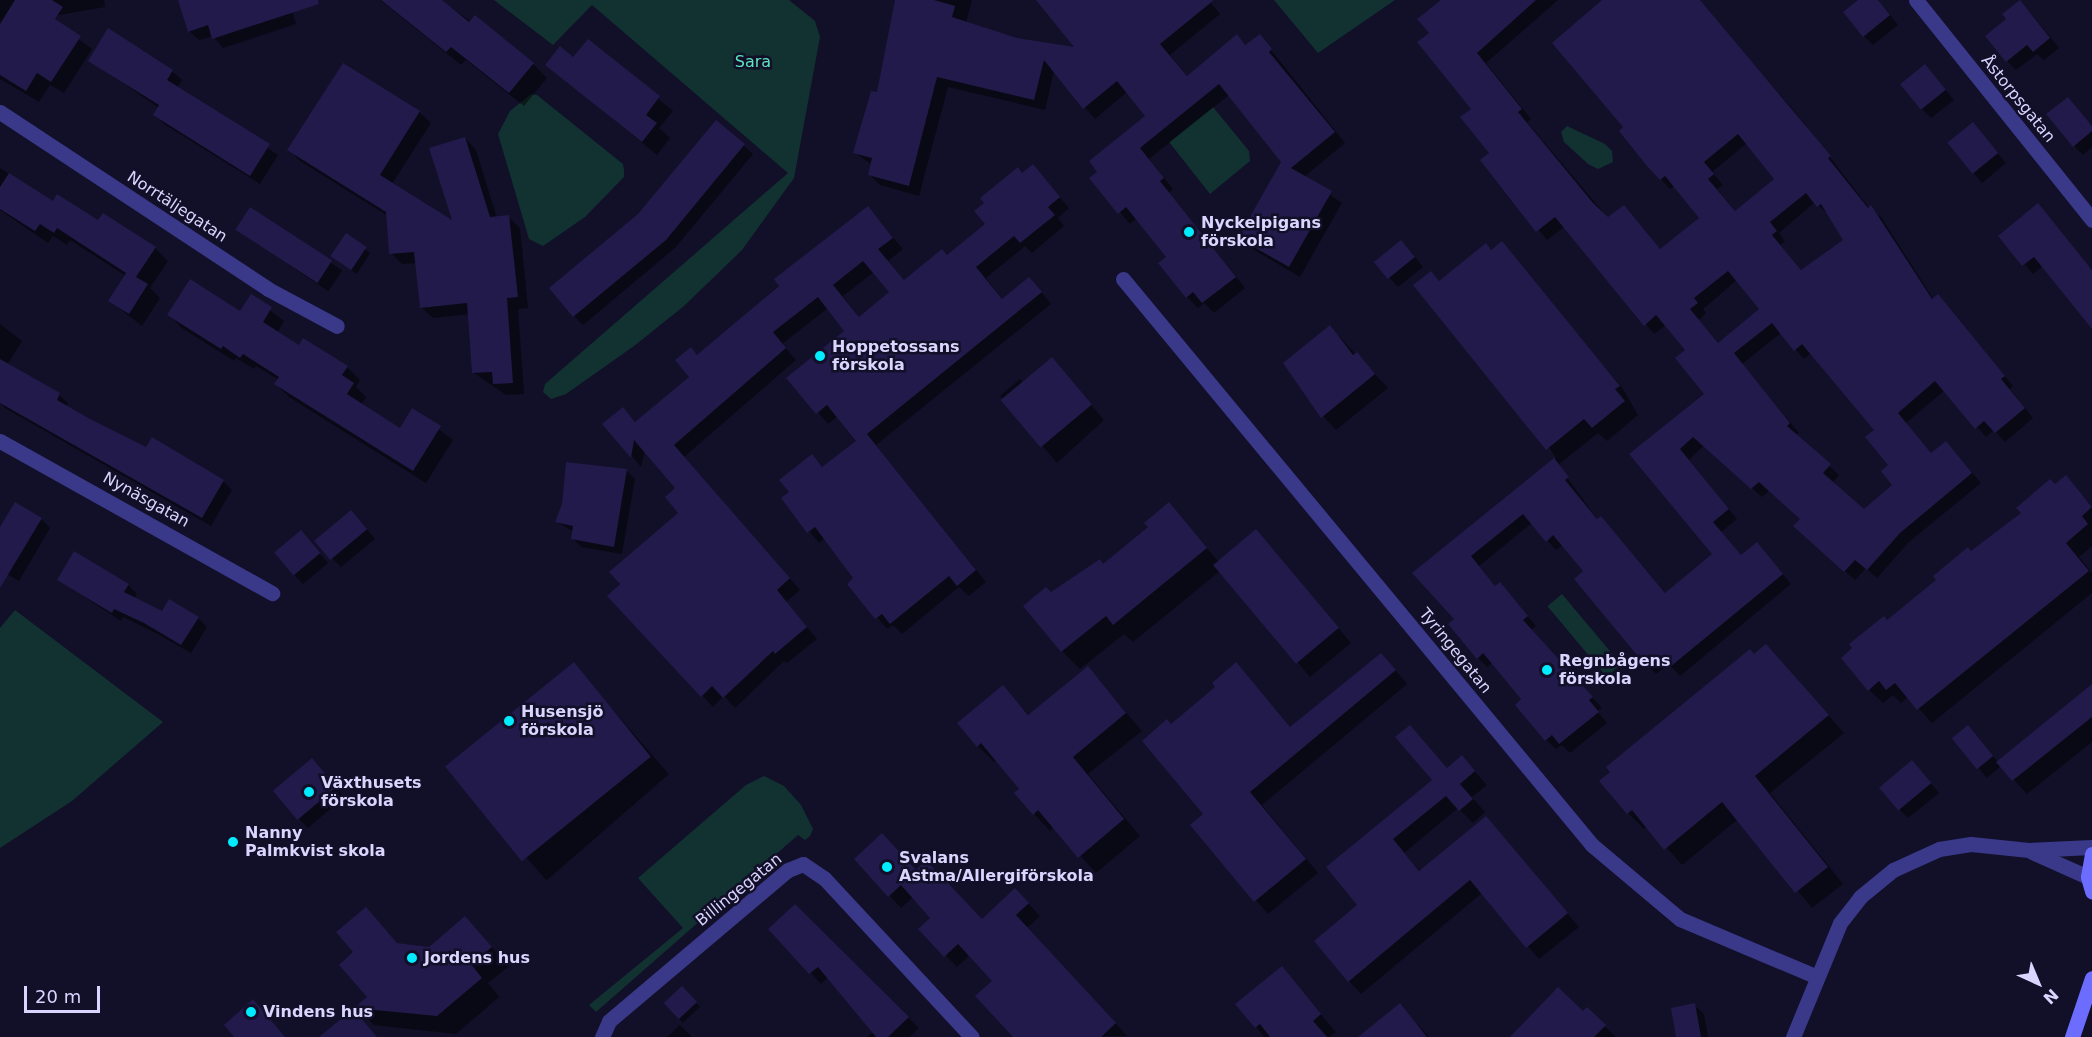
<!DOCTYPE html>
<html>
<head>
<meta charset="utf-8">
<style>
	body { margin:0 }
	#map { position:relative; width:2092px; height:1037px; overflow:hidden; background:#120f28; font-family:"DejaVu Sans",sans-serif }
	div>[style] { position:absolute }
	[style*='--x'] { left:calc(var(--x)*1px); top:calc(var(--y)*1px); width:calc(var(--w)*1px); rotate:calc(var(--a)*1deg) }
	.green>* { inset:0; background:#113230; transform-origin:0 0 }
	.shadow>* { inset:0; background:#0007; transform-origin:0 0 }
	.building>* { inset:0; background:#221a4a; transform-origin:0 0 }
	.street>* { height:15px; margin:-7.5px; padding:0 7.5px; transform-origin:7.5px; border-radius:7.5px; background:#393889 }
	.secondary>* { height:15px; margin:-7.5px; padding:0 7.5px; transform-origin:7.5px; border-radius:7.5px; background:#6c6dff }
	.dots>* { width:16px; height:16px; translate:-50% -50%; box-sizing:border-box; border:3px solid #120f28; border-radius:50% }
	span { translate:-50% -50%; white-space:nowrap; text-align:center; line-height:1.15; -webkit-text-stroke:5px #120f28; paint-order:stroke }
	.park-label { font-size:16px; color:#5ce5bf }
	.street-label { font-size:16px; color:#d9d5ff }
	.poi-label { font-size:16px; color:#d9d5ff; font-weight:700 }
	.left { translate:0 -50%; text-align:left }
	.north { position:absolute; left:2008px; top:953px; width:60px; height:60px; -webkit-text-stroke:4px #120f28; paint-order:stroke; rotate:136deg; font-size:16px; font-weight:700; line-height:24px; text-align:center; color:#d9d5ff }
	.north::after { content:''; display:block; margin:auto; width:21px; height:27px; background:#d9d5ff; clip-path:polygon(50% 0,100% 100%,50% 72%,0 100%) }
	.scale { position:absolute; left:24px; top:986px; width:76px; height:27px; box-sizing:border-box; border:3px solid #d9d5ff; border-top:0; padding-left:8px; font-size:18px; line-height:21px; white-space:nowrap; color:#d9d5ff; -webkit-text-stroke:4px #120f28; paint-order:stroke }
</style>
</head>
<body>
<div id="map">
	<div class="green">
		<div style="clip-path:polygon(494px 0,789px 0,815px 21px,820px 37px,794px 178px,742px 250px,684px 306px,634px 346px,566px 394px,551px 399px,543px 392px,545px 384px,788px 173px,592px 5px,553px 45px)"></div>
		<div style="clip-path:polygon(1274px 0,1395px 0,1318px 53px)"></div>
		<div style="clip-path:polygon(531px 94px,537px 95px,623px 164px,624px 170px,624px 177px,585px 217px,543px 246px,529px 239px,498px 134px,510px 111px)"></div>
		<div style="clip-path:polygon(1213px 107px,1249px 151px,1250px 161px,1210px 194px,1169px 142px)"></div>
		<div style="clip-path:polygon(1567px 126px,1605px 144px,1612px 151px,1613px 162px,1598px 169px,1588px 164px,1564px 142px,1561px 132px)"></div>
		<div style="left:1562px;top:594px;width:92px;height:19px;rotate:50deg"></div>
		<div style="clip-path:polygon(15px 610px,163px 722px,72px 801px,0 848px,0 628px)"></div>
		<div style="clip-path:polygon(764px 776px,784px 786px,801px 805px,813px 829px,810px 836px,805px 840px,798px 835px,596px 1012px,589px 1005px,683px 928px,638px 878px,746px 785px)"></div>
	</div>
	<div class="shadow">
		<div style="clip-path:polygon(0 0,104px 0,105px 7px,48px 17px,92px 49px,64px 93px,50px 85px,39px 102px,0 79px)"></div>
		<div style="clip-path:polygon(179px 0,315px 0,292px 11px,296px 24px,223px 48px,213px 36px,199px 40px,189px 31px)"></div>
		<div style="clip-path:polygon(380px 0,440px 0,533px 64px,547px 78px,524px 106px,466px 60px,461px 65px)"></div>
		<div style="clip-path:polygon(904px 0,972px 0,966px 23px,1017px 39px,1078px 49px,1044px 0,1214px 0,1211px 3px,1220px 14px,1170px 55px,1188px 77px,1260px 36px,1345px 143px,1304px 177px,1342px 203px,1300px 277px,1251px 248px,1240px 238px,1283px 162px,1229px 95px,1149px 159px,1173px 189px,1169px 193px,1245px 288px,1214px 313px,1204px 303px,1198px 308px,1187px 297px,1168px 257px,1137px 218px,1130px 224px,1091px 179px,1147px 116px,1127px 92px,1095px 119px,1054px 71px,1045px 110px,948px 87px,919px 196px,880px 185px,869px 174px,872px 165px,854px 152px,878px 94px,894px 8px)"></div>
		<div style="clip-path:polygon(evenodd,1451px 0,1558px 0,1486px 63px,1531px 119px,1527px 122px,1609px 219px,1661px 251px,1701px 218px,1674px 186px,1670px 189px,1648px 165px,1625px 127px,1605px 0,1699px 0,1800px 118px,1869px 208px,1881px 217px,1934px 300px,1947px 306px,2013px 386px,2010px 389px,2033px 418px,2005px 442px,1994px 430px,1986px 437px,1945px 390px,1906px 423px,1932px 455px,1946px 443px,1981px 483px,1909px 542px,1877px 578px,1866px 568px,1855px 580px,1804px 535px,1801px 519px,1769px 491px,1762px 497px,1704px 445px,1689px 460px,1737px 519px,1721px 532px,1741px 556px,1766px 554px,1791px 584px,1680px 676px,1669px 664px,1656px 674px,1647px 665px,1585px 571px,1563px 545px,1556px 550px,1532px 523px,1479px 566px,1496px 587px,1509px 594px,1536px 626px,1531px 630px,1602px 708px,1597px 711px,1607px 723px,1570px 753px,1562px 745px,1556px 749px,1546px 740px,1523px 699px,1493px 662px,1487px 667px,1478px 658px,1456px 619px,1415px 573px,1556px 458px,1440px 282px,1501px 243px,1623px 389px,1638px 415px,1607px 441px,1598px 433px,1558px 465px,1598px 520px,1610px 527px,1666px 594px,1714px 555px,1631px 454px,1706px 394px,1687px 351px,1666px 325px,1654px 334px,1564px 227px,1547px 240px,1482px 161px,1491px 154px,1473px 109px,1431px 33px,1451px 0,1747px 143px,1776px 179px,1736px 212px,1717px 189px,1723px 185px,1712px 172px,1747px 143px,1451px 0,1815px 202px,1829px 215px,1845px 240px,1802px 271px,1780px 245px,1785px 241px,1779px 233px,1815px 202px,1451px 0,1737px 280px,1761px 309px,1719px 344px,1699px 320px,1706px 313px,1703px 309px,1737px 280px,1451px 0,1781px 333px,1804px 359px,1811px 353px,1876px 430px,1891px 465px,1894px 486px,1864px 511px,1832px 483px,1839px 475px,1796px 435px,1799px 433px,1742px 364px,1781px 333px)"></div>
		<div style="clip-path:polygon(1860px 0,1878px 0,1898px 25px,1873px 45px,1864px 36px)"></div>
		<div style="clip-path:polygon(2029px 11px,2059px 48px,2044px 60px,2037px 54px,2016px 70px,2007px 61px)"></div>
		<div style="clip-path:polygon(108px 30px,172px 71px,182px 80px,177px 88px,278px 155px,260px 184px,164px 124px,155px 114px,159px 108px,90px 60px)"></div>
		<div style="clip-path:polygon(588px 41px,673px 111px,659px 128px,670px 138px,657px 155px,547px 65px,573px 59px)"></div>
		<div style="clip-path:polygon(343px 65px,419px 112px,431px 123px,392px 184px,454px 224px,465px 138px,476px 150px,497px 218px,508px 217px,520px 228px,528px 308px,518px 309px,524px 394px,506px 395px,474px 373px,470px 314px,433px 318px,421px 307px,417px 263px,402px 264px,391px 253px,388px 216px,300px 161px,289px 149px)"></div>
		<div style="clip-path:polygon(1925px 66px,1954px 100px,1931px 118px,1922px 109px)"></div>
		<div style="clip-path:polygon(2068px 99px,2092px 126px,2092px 147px,2083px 155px,2074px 146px)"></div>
		<div style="clip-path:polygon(716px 122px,753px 154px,675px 248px,583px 325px,574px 316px,639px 215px)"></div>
		<div style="left:1973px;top:124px;width:51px;height:31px;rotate:50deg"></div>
		<div style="clip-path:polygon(evenodd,1033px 166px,1069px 208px,1058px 218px,1064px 226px,1032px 253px,1025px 246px,986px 278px,1003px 300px,1039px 289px,1051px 304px,876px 445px,986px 582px,969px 596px,959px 587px,902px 634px,893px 625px,887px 629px,849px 584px,855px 578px,825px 538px,819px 543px,783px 499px,791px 493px,812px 456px,823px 468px,858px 442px,838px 416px,828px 424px,789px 378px,846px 331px,828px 308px,782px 344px,796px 360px,684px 457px,800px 590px,786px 602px,817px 639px,787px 663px,784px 661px,735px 708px,724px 696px,713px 707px,609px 596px,680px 513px,677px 488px,645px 450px,641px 467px,605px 424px,623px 409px,637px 423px,691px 377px,691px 349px,698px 356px,868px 208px,903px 249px,888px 261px,905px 281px,947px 256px,987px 224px,1033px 166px,874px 272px,891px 292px,860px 318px,843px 296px,874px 272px)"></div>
		<div style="clip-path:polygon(0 168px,53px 203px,155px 248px,168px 261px,150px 288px,160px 298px,142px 326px,110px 301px,126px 276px,70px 240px,67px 245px,53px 236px,48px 243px,0 210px)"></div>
		<div style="clip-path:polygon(2038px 205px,2092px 270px,2092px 326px,2043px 266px,2033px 274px,2000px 236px)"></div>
		<div style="left:251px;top:209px;width:110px;height:25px;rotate:34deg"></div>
		<div style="clip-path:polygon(346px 235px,370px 253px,357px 274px,337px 261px)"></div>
		<div style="clip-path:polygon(1410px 251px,1423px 267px,1398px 287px,1376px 263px)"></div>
		<div style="clip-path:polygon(251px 296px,284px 321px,277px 333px,299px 347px,304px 340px,347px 367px,360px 380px,356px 387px,366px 397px,361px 405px,400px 430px,413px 410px,453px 440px,426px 483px,289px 397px,276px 384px,279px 380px,256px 366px,254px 369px,236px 358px,234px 361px,182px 328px,169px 315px,241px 313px)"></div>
		<div style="clip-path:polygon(0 324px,22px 341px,7px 365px,0 361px)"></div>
		<div style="clip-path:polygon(1330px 327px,1388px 388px,1336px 430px,1305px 396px)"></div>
		<div style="clip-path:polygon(1052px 359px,1104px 420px,1057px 463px,1000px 396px,1020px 379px,1024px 383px)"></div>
		<div style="clip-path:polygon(0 393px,59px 395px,68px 403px,66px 407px,147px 449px,223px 481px,232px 490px,211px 526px,5px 408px,0 403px)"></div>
		<div style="clip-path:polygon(626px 470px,635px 479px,622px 554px,581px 547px,573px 538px,574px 532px,557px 522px)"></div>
		<div style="clip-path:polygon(2066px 477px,2092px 506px,2092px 546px,2079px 557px,2092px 573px,2092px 593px,1932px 723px,1908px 697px,1901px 703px,1893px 695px,1883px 703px,1869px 690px,1887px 622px)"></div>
		<div style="clip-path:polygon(1168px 504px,1219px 562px,1256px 531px,1351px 643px,1310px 677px,1220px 571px,1133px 642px,1124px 634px,1080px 669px,1062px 651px,1051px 594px,1104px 565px,1150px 528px)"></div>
		<div style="clip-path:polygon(41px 519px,50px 528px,19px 581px,0 570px,0 526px)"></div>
		<div style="clip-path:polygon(360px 521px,375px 539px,341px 567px,332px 558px)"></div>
		<div style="clip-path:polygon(310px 542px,328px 563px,303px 584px,294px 575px)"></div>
		<div style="clip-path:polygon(59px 580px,128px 585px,137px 594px,134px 599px,162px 613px,198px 618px,207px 627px,191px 653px,154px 632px,123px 617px,121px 621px)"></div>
		<div style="clip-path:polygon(1754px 656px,1782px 663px,1844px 733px,1770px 793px,1843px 884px,1812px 908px,1738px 819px,1682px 865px,1647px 826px,1644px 829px,1628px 813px)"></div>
		<div style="left:573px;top:664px;width:146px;height:162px;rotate:49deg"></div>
		<div style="clip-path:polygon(1236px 664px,1291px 728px,1394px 668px,1407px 684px,1262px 805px,1318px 873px,1268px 914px,1192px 825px,1205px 814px,1172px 726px,1218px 687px)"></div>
		<div style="clip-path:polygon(1088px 668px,1142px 731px,1088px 774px,1140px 836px,1096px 873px,1054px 827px,1050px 831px,1034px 814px,1021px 789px,997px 760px,994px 762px,978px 746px,1003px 687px,1030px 716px)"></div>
		<div style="clip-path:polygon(2092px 692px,2092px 742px,2027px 794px,2001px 766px,1987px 778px,1954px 738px,1968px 727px,1998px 762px)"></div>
		<div style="clip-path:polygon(1410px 727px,1448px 769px,1462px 757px,1487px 785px,1472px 797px,1485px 812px,1473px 823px,1458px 808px,1404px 853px,1421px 872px,1486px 818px,1579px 927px,1539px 959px,1482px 893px,1361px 994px,1349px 981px,1359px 905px,1328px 868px,1434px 780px)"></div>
		<div style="clip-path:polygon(321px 769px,344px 797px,308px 828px,299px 819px)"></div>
		<div style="clip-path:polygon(1921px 771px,1939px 793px,1908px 818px,1899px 809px)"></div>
		<div style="clip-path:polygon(856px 859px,916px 871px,982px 921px,1027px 902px,1040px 916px,1027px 928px,1127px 1036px,1015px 1037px,994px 981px,970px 955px,957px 967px,945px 955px,932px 918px,913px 897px,901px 908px)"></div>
		<div style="clip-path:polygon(795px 906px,919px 1028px,910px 1037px,867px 1037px,873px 1032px,828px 977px,821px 984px,770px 929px)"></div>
		<div style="clip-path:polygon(366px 909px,399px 945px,429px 949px,465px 918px,509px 966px,488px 983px,499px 997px,456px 1034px,374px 1025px,357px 1008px,369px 997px,356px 953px)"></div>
		<div style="clip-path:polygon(1281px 968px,1336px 1032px,1329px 1037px,1264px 1037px,1238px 1004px)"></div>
		<div style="left:682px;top:988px;width:26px;height:23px;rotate:47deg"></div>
		<div style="clip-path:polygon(1400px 1005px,1429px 1037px,1360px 1037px)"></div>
		<div style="clip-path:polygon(1694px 1005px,1704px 1014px,1708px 1037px,1677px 1037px)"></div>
		<div style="clip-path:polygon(1587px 1009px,1616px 1037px,1515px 1037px,1583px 1013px)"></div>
		<div style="clip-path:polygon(680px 1025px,692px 1037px,667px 1037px)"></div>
	</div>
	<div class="building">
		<div style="clip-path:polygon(15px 0,52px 0,63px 7px,55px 19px,81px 36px,51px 82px,37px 73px,26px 91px,0 75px,0 24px)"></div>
		<div style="clip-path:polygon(178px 0,318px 0,319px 4px,212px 39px,208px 25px,188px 32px)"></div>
		<div style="clip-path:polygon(381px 0,442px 0,469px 22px,475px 15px,534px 63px,509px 93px,451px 47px,446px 52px)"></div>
		<div style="clip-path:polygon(895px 0,934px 0,955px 6px,952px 17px,1017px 38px,1074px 47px,1036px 0,1214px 0,1160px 44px,1187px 76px,1237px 34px,1245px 45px,1260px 34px,1272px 49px,1269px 52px,1335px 132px,1291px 168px,1332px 191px,1289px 267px,1238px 238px,1281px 162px,1219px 84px,1140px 148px,1164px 178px,1160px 181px,1236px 277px,1202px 303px,1193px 292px,1186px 298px,1158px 263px,1166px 257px,1126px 207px,1118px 214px,1089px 178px,1097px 172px,1089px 161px,1145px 116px,1117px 81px,1083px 109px,1044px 60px,1034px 100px,937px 77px,909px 186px,868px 175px,872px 158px,853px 153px,871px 91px,877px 92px)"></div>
		<div style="clip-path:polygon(evenodd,1441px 0,1536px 0,1477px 53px,1522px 109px,1518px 112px,1593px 203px,1608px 217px,1624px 205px,1660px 249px,1699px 218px,1665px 176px,1660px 180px,1647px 166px,1619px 131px,1623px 127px,1552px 43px,1602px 0,1700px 0,1831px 156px,1828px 158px,1868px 208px,1871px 205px,1932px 299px,1938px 294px,2005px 376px,2001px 379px,2025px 408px,1995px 433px,1984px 421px,1975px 429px,1935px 381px,1898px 413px,1931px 453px,1946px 441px,1972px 473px,1900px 533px,1867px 570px,1855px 560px,1844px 572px,1793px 526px,1800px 519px,1782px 503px,1759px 482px,1751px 489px,1693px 437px,1680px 449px,1729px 509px,1713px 522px,1741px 555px,1757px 542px,1783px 574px,1670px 667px,1659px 655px,1646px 666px,1574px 579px,1583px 571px,1553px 535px,1546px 542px,1523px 514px,1471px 556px,1495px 586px,1500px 582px,1528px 616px,1523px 620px,1593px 697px,1589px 700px,1599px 712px,1559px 744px,1552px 735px,1545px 741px,1515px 705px,1521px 699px,1483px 653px,1477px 659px,1448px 624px,1454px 619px,1412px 573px,1554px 458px,1569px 477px,1565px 480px,1597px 519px,1601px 516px,1665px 593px,1712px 554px,1629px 454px,1704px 394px,1675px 358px,1685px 350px,1656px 315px,1644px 326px,1555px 217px,1536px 232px,1480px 160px,1489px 153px,1460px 117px,1471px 109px,1417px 42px,1429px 33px,1417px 19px,1441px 0,1738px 134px,1774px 179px,1735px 211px,1708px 179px,1714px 174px,1704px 162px,1738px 134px,1441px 0,1806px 193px,1817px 207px,1821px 204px,1843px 240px,1801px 270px,1772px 235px,1777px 231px,1770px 222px,1806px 193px,1441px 0,1728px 271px,1759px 309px,1718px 343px,1690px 309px,1698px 303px,1694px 298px,1728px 271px,1441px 0,1772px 323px,1794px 351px,1802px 344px,1874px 430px,1865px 437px,1888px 465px,1881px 471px,1892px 485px,1864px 509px,1823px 473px,1831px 464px,1787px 426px,1790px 423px,1734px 353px,1772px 323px)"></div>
		<div style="clip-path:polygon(1858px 0,1878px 0,1890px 15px,1863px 37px,1843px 12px)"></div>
		<div style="clip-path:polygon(2020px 0,2050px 38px,2033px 52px,2027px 45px,2006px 62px,1985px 36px,2006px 19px,2002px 14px)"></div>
		<div style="clip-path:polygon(108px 28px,173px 70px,167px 80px,270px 144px,250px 176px,153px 115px,159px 105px,88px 61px)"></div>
		<div style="clip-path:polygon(588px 39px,660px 96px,646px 115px,657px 123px,642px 142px,545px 65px,560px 46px,573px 57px)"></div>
		<div style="clip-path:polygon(343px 63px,420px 111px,380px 175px,452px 220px,429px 148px,465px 137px,490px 217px,509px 215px,518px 297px,507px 298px,513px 383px,493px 384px,492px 372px,472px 373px,467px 303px,420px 308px,414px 252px,389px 254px,386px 212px,287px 150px)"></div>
		<div style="left:1925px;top:64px;width:33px;height:32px;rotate:51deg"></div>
		<div style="clip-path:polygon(2068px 97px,2092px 126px,2092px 131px,2073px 147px,2046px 114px)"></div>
		<div style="clip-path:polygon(716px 120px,745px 144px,666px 240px,573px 317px,549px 288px,638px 214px)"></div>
		<div style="left:1973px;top:122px;width:40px;height:33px;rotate:51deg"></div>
		<div style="clip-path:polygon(evenodd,1033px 164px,1060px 197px,1048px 207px,1055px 215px,1020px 243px,1014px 236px,976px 267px,1002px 299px,1029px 277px,1042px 292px,867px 434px,976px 570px,957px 586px,949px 576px,890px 624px,882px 614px,875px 619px,847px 584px,853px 578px,815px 527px,807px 533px,781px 498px,789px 492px,779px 480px,812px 454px,822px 467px,856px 441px,827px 405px,816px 414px,786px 378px,844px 331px,818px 297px,773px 332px,786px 348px,674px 445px,790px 578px,777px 590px,807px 627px,775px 654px,773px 651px,723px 698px,712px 686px,701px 697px,607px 596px,620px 584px,609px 572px,678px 513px,665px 497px,675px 488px,634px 440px,631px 458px,602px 424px,623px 407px,635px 422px,689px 377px,675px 360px,691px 347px,697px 355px,779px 286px,774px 279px,868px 206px,893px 238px,878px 249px,904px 280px,942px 249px,947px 255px,985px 224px,974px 211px,984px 203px,980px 198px,1018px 167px,1022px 173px,1033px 164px,863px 261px,889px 292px,859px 317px,833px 285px,863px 261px)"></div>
		<div style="clip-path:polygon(9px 173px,53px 201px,57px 194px,98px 220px,103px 213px,156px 247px,136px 277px,148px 284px,129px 314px,108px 301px,126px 273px,57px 228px,54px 233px,40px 224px,35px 231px,0 209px,0 187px)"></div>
		<div style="clip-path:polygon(2038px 203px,2092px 270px,2092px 329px,2034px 257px,2022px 266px,1998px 236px)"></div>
		<div style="left:250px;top:207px;width:98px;height:27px;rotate:33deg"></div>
		<div style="left:346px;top:233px;width:25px;height:28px;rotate:34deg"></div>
		<div style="left:1401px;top:240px;width:22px;height:35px;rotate:51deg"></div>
		<div style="clip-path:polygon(1502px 241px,1620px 386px,1615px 389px,1625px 401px,1592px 428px,1584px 419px,1546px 450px,1413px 285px,1431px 271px,1439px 281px,1486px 243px,1491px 250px)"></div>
		<div style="clip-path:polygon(190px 279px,240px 311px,251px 294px,272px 307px,263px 322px,299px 345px,303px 338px,348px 366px,342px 375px,354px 383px,347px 394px,400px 428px,412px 408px,441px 426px,413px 471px,274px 384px,279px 377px,243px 354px,240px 358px,223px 346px,221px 349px,167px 315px)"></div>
		<div style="clip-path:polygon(1330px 325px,1353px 355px,1357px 352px,1375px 374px,1321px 418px,1283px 363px)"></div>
		<div style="left:1052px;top:357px;width:62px;height:67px;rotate:50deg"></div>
		<div style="clip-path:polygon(0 359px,60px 393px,57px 400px,90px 419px,146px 447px,152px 437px,224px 480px,202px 518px,0 403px)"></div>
		<div style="clip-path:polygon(566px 462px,627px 469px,614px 547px,571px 539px,573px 526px,555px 522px,562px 504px)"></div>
		<div style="clip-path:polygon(2066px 475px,2092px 507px,2082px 516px,2088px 524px,2066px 543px,2089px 571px,1917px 710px,1895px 683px,1886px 690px,1879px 681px,1868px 691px,1841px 658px,1852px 648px,1849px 644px,1884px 616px,1887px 620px,1936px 580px,1933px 576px,1968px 547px,1971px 551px,2021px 513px,2016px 508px,2050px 479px,2055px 484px)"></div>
		<div style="clip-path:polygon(15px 502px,42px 518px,0 588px,0 527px)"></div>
		<div style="clip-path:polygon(1169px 502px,1207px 548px,1113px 625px,1106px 616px,1061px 652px,1023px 606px,1046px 587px,1051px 592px,1100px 559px,1103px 564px,1148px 527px,1144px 523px)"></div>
		<div style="left:351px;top:510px;width:25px;height:48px;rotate:50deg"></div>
		<div style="left:1256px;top:529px;width:129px;height:56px;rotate:50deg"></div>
		<div style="left:301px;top:530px;width:30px;height:35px;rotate:50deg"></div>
		<div style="clip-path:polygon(74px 551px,129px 584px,124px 592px,162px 611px,169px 599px,199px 617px,181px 645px,144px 623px,114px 609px,112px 613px,57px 580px)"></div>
		<div style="clip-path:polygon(1766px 644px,1829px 715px,1755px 776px,1828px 867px,1795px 893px,1722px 802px,1664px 850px,1632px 810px,1627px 814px,1599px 781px,1610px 772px,1606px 767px,1640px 739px,1750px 649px,1754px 654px)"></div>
		<div style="clip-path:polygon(1381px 653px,1396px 670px,1250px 792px,1306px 859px,1254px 902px,1190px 825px,1203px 814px,1142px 741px,1167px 719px,1171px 724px,1215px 687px,1212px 683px,1236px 662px,1290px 727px)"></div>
		<div style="left:574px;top:662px;width:122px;height:166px;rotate:51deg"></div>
		<div style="clip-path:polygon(1088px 666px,1126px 713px,1073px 757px,1124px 819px,1078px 858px,1038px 810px,1033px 815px,1014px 793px,1019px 789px,981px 743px,977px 747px,957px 723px,1003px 685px,1028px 715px)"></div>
		<div style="clip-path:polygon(2092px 684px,2092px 717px,2012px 781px,1996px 762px)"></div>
		<div style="clip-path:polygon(1410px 725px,1447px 768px,1462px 755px,1475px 771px,1460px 784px,1473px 799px,1459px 811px,1446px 796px,1393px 839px,1419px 871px,1486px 816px,1568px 913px,1526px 948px,1470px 880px,1348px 982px,1314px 941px,1357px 905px,1326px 867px,1432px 780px,1395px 737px)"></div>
		<div style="left:1968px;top:725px;width:40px;height:21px;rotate:51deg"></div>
		<div style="left:312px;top:758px;width:38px;height:51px;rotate:50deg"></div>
		<div style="left:1912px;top:760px;width:30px;height:43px;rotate:50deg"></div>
		<div style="clip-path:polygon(882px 833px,916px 870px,926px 860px,982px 919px,1015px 888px,1029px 903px,1016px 915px,1116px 1023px,1101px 1037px,1013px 1037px,975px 996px,992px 981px,958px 944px,944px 957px,918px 929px,930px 918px,901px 885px,888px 897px,854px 859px)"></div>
		<div style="clip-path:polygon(795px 904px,909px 1017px,888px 1037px,876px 1037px,818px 967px,809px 974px,768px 929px)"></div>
		<div style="clip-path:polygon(366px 907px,397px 943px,429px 947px,465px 916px,492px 947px,471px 964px,482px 978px,437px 1016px,354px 1008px,367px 997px,339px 965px,353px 952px,336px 932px)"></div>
		<div style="clip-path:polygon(1282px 966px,1321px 1014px,1313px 1021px,1327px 1037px,1270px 1037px,1260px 1024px,1255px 1028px,1235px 1004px)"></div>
		<div style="left:682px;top:986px;width:22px;height:25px;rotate:47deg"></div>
		<div style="clip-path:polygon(1558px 987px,1583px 1011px,1587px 1007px,1606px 1025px,1594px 1037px,1510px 1037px)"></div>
		<div style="clip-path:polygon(253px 999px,285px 1037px,234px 1037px,224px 1025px)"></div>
		<div style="clip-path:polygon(1400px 1003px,1427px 1037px,1358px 1037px)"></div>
		<div style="clip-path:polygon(1695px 1003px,1701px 1037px,1676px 1037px,1671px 1008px)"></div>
		<div style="clip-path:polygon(353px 1009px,377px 1037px,319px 1037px)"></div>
	</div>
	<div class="street">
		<div style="--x:1916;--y:0;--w:282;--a:51.3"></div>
		<div style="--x:0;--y:112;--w:321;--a:33.4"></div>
		<div style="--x:268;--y:289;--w:78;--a:28.2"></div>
		<div style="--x:1123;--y:279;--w:735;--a:50.35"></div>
		<div style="--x:1592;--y:845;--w:115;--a:40.1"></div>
		<div style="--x:1680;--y:919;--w:147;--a:22.9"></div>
		<div style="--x:0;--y:441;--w:312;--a:29.2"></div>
		<div style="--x:2032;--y:852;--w:61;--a:24.1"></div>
		<div style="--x:602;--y:1037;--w:17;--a:-66"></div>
		<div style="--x:609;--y:1021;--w:234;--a:-40.2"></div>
		<div style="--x:788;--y:870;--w:16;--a:-22"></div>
		<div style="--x:803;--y:864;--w:25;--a:34"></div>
		<div style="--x:824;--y:878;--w:217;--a:47.1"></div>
		<div style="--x:1793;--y:1037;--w:123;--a:-67.6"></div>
		<div style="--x:1840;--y:923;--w:33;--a:-52"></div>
		<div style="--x:1860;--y:897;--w:43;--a:-39.3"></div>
		<div style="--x:1893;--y:870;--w:51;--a:-24.5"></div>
		<div style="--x:1939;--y:849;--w:32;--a:-9"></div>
		<div style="--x:1971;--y:844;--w:58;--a:5.9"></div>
		<div style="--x:2029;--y:850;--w:63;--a:-2.7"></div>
	</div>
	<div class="secondary">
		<div style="--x:2092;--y:854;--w:23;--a:100"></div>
		<div style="--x:2088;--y:877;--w:15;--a:74"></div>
		<div style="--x:2072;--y:1037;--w:62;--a:-71.3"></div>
	</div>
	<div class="dots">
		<div style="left:1189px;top:232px;background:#01edff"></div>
		<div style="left:820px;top:356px;background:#01edff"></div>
		<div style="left:1547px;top:670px;background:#01edff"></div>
		<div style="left:509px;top:721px;background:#01edff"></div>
		<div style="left:309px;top:792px;background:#01edff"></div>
		<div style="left:233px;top:842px;background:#01edff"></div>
		<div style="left:887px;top:867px;background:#01edff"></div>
		<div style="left:412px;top:958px;background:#01edff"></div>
		<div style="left:251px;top:1012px;background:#01edff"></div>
	</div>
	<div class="park-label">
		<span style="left:753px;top:62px">Sara</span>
	</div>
	<div class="street-label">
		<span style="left:2018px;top:99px;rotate:51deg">Åstorpsgatan</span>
		<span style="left:177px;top:207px;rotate:33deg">Norrtäljegatan</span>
		<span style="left:146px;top:500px;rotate:29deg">Nynäsgatan</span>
		<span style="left:1455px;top:651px;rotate:51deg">Tyringegatan</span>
		<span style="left:739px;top:890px;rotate:-39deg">Billingegatan</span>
	</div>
	<div class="poi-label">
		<span class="left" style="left:1201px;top:232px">Nyckelpigans<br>förskola</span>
		<span class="left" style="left:832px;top:356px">Hoppetossans<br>förskola</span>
		<span class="left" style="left:1559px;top:670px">Regnbågens<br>förskola</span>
		<span class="left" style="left:521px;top:721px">Husensjö<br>förskola</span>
		<span class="left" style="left:321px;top:792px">Växthusets<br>förskola</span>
		<span class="left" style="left:245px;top:842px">Nanny<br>Palmkvist skola</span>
		<span class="left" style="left:899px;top:867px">Svalans<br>Astma/Allergiförskola</span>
		<span class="left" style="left:424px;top:958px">Jordens hus</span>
		<span class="left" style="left:263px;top:1012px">Vindens hus</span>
	</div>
	<div class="north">N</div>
	<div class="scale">20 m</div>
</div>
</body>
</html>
